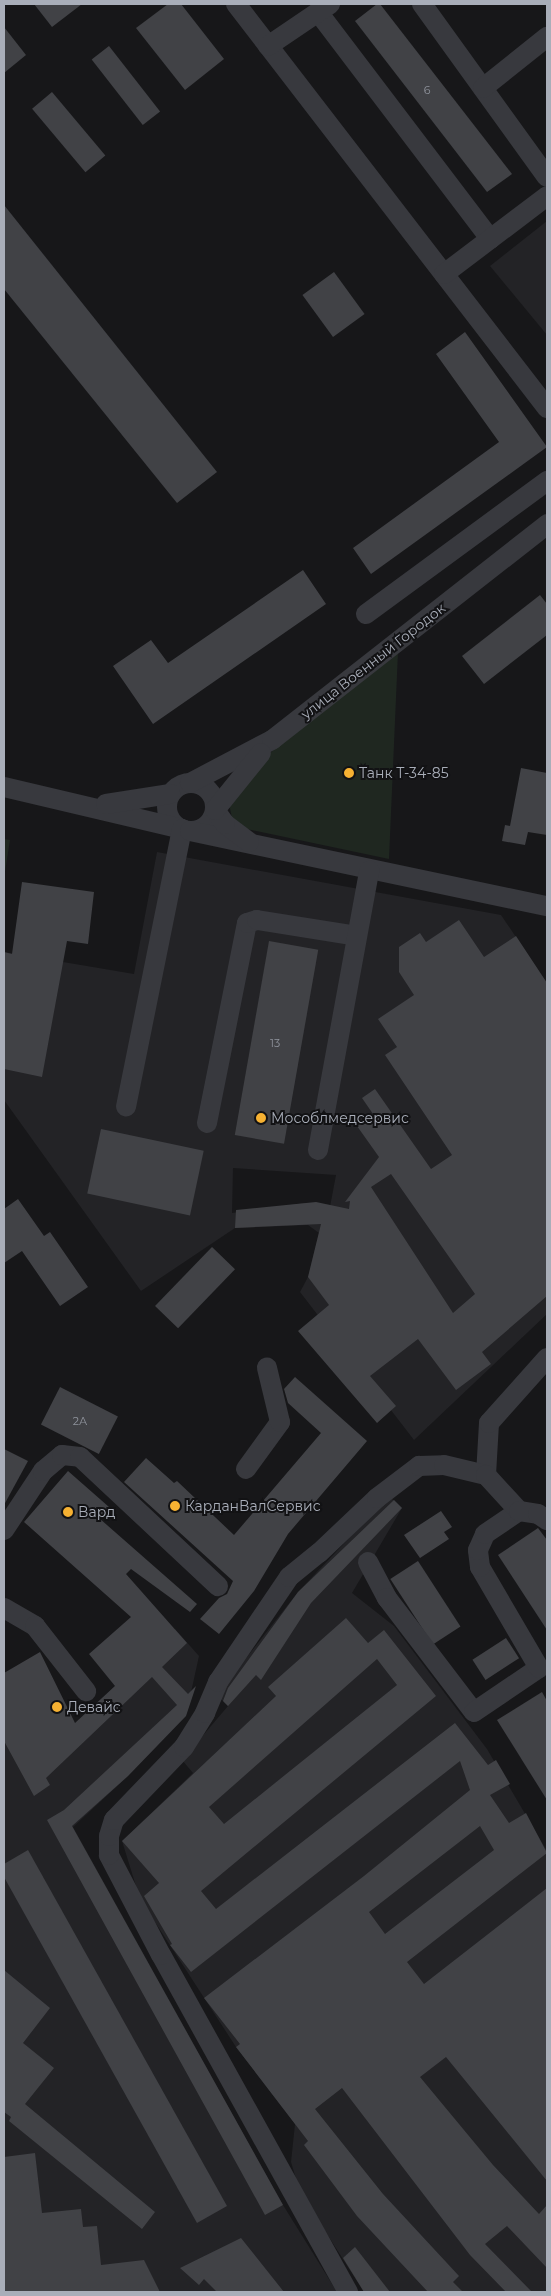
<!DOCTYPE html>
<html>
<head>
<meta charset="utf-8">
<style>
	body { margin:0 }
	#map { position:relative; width:551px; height:2296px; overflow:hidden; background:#171719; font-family:Montserrat,sans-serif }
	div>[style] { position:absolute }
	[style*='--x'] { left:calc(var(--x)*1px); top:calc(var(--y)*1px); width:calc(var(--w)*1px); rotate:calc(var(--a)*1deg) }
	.built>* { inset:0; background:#232326 }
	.green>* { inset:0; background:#1f2720 }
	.building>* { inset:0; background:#414246; transform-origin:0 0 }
	.minor>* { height:20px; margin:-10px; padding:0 10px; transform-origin:10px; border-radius:10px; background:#38393e }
	.minor>.ring { margin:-10px; padding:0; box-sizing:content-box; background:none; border:20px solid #38393e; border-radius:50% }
	.dots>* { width:14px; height:14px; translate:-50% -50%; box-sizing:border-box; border:2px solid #121214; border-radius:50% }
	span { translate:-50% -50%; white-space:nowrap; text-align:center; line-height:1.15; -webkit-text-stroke:4px #121214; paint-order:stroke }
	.number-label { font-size:11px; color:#8f939c }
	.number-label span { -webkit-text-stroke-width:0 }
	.street-label { font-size:14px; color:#a9aeb9 }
	.poi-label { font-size:14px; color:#a9aeb9 }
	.left { translate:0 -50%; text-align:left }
	.frame { position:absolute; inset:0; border:5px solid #a9aeb9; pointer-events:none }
</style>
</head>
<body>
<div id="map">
	<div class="built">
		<div style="clip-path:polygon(547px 221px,547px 335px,490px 266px)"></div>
		<div style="clip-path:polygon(evenodd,157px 852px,501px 915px,547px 983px,547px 1314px,414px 1440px,300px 1292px,308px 1277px,319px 1233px,308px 1225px,235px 1228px,141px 1291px,4px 1100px,4px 952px,134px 974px,157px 852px,233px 1168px,336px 1175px,329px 1212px,305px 1203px,232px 1213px,233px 1168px)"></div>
		<div style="clip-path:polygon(389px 1496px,402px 1508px,352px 1593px,394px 1626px,487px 1749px,547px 1851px,547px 2292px,364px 2292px,300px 2192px,291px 2162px,295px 2124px,236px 2047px,140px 1899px,122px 1841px,193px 1773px,182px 1760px,228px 1706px,217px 1695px,298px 1592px)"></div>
		<div style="clip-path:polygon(175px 1629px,199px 1656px,186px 1715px,128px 1776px,73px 1827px,283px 2205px,337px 2292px,4px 2292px,4px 1703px,36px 1761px)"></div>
	</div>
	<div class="green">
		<div style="clip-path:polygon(398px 652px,389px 859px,242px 828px,232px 818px,229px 804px,269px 754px,295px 730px)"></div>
		<div style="clip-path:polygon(4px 839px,10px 840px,4px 878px)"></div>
	</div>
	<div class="building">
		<div style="clip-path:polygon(34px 4px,82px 4px,52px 27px)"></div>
		<div style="clip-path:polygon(168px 4px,181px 4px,224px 59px,185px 90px,136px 28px)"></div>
		<div style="clip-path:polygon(377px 4px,380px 4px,512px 174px,487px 192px,355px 21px)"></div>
		<div style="clip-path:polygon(4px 27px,26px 55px,4px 73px)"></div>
		<div style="left:109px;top:46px;width:83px;height:22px;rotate:52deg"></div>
		<div style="left:52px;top:92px;width:83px;height:26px;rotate:50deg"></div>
		<div style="clip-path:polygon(4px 205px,217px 472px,177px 503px,4px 289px)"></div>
		<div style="left:334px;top:272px;width:52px;height:39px;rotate:54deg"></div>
		<div style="clip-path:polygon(465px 332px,547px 447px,371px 574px,353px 548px,499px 442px,436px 354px)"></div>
		<div style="clip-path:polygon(303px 570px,326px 604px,153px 724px,113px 666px,151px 640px,168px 663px)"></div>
		<div style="clip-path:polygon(540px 595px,547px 604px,547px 635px,484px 684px,462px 656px)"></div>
		<div style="clip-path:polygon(521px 768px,547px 773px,547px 835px,528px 832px,525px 845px,502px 841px,505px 825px,510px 826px)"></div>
		<div style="clip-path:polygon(22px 882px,94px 892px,88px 944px,67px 941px,42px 1077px,4px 1069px,4px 952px,12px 954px)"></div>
		<div style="clip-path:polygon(evenodd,459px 920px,484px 957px,516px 936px,547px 983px,547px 1296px,482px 1352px,491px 1364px,456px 1390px,418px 1339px,370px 1376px,396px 1406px,377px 1423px,298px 1331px,329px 1305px,308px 1277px,321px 1224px,235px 1228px,236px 1210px,316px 1202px,349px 1209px,350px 1201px,345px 1202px,379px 1157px,357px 1126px,373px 1114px,362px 1098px,375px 1089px,431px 1169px,452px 1155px,385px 1055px,397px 1047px,378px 1019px,414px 995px,399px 972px,399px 947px,420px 933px,426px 942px,459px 920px,391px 1174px,475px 1294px,453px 1313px,371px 1187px,391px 1174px)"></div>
		<div style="left:269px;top:941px;width:50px;height:197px;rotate:10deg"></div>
		<div style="left:101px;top:1129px;width:105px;height:66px;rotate:12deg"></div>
		<div style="clip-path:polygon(18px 1199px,44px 1236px,50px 1232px,88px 1287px,60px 1306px,22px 1251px,4px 1263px,4px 1209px)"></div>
		<div style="left:212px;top:1247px;width:32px;height:82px;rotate:44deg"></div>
		<div style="clip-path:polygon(295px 1377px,367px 1441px,288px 1534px,254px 1591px,219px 1634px,200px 1619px,219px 1598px,227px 1594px,233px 1581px,124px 1482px,146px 1458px,174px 1483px,177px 1481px,234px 1535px,321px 1433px,288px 1403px,284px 1389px)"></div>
		<div style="left:60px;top:1387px;width:65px;height:42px;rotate:27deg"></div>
		<div style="clip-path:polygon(4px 1449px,28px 1461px,4px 1505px)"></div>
		<div style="clip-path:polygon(68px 1471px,109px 1507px,99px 1518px,197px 1604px,190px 1612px,131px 1569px,126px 1574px,187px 1643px,162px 1667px,188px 1694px,196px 1686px,186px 1716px,128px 1776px,72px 1826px,283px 2205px,265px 2215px,47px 1820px,64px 1810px,177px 1705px,152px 1677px,46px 1778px,50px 1785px,34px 1796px,4px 1741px,4px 1673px,40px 1652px,75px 1723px,115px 1686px,89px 1654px,131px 1617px,24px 1522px)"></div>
		<div style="clip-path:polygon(394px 1500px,402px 1508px,311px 1603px,261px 1680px,256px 1675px,228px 1706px,223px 1701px,228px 1688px,298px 1592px)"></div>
		<div style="clip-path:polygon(441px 1511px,452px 1527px,444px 1532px,449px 1539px,420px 1558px,404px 1535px)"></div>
		<div style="clip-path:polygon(538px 1528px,547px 1540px,547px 1630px,498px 1555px)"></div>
		<div style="left:418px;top:1561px;width:78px;height:33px;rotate:57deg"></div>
		<div style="clip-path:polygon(evenodd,346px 1618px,368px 1643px,384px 1630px,436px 1696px,201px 1891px,216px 1909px,455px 1723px,488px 1765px,496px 1760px,510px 1784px,490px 1795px,509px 1823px,526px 1813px,547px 1853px,407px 1962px,424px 1984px,547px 1888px,547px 2181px,446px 2057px,420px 2077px,493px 2165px,539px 2214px,547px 2205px,547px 2268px,507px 2226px,485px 2244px,532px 2292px,506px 2292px,470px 2255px,342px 2088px,315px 2109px,383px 2194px,459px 2276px,453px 2282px,463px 2292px,428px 2292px,357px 2216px,304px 2145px,308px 2141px,236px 2047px,240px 2044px,204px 1998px,364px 1876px,470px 1790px,460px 1761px,191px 1972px,170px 1945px,172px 1944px,144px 1896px,159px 1883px,122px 1841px,276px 1696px,268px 1687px,346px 1618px,377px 1659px,397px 1685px,224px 1824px,209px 1807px,377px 1659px,346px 1618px,480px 1826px,494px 1850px,385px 1934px,369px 1912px,480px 1826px)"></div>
		<div style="left:506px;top:1638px;width:24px;height:40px;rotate:57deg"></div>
		<div style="clip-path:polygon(542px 1692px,547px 1701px,547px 1800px,497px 1720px)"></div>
		<div style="clip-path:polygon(28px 1850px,227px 2206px,197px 2223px,4px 1877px,4px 1864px)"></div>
		<div style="clip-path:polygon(4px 1970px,50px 2008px,23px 2043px,54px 2068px,25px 2104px,155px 2212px,142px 2229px,9px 2121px,11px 2117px,4px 2112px)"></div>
		<div style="clip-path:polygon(35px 2153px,42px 2213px,81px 2209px,83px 2227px,97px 2226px,101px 2265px,144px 2260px,160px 2292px,4px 2292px,4px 2157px)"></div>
		<div style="clip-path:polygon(241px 2238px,284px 2292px,217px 2292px,204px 2279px,199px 2285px,180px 2268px)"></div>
		<div style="clip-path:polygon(355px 2247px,390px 2292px,364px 2292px,343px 2258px)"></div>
	</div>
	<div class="minor">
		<div style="--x:236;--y:4;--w:510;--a:52.41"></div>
		<div style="--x:422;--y:4;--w:213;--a:54.2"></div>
		<div style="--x:318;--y:12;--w:285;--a:52.8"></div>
		<div style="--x:268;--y:46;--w:75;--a:-34.1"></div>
		<div style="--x:483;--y:88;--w:82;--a:-38.6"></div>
		<div style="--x:444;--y:274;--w:129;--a:-37.1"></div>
		<div style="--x:366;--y:614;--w:225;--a:-36.3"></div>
		<div class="ring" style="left:167px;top:783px;width:28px;height:28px"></div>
		<div style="--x:190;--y:783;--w:93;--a:-27.7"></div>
		<div style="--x:272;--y:740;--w:350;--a:-38.1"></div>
		<div style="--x:4;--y:787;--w:183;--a:13.3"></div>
		<div style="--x:182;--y:829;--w:283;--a:101.4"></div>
		<div style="--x:106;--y:804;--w:65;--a:-8.9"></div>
		<div style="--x:190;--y:831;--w:365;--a:11.9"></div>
		<div style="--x:249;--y:842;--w:30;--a:-143"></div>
		<div style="--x:225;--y:824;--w:17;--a:-126"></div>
		<div style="--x:215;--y:810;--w:73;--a:-51.1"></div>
		<div style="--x:207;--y:1123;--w:204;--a:-78.7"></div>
		<div style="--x:247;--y:923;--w:10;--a:-17"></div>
		<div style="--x:257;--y:920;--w:101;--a:9.1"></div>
		<div style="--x:318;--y:1150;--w:284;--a:-79.6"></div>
		<div style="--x:246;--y:1469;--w:58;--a:-54.1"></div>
		<div style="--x:280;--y:1422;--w:56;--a:-103.5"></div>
		<div style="--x:486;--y:1475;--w:52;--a:-86.7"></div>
		<div style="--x:489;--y:1423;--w:87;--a:-48.3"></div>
		<div style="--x:4;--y:1530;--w:71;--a:-56.5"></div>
		<div style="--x:43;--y:1471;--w:25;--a:-40"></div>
		<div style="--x:62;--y:1455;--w:18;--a:6"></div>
		<div style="--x:80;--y:1457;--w:189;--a:43.1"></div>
		<div style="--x:368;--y:1562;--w:41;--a:62.2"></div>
		<div style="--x:387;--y:1598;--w:143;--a:52.7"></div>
		<div style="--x:474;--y:1712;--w:78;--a:-34.1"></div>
		<div style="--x:539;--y:1668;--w:117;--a:-120.3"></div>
		<div style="--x:480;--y:1567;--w:17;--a:-97"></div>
		<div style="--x:478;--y:1550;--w:17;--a:-66"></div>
		<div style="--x:485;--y:1534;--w:41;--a:-34.1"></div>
		<div style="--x:4;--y:1608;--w:36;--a:30"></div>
		<div style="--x:35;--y:1626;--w:83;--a:51.9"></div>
		<div style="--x:348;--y:2292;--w:385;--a:-119"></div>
		<div style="--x:161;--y:1955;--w:113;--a:-117.5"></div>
		<div style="--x:109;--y:1855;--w:19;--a:-90"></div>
		<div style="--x:109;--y:1836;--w:17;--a:-73"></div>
		<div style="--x:114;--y:1820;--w:101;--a:-46.2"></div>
		<div style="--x:184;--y:1747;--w:40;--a:-58"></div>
		<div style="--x:205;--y:1713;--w:34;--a:-67"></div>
		<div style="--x:218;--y:1682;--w:127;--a:-55.9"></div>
		<div style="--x:289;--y:1577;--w:38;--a:-39"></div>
		<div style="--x:319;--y:1553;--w:80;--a:-43.5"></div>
		<div style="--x:377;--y:1498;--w:53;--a:-37.3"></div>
		<div style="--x:419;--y:1466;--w:25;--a:-2"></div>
		<div style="--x:444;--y:1465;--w:43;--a:13.4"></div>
		<div style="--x:486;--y:1475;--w:49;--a:47.5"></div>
		<div style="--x:519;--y:1511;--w:19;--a:9"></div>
		<div style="--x:538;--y:1514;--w:11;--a:34"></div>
	</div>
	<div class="dots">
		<div style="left:349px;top:773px;background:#f6b132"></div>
		<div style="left:261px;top:1118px;background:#f6b132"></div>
		<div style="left:175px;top:1506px;background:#f6b132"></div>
		<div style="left:68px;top:1512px;background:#f6b132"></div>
		<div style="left:57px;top:1707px;background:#f6b132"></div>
	</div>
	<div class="number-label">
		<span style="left:427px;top:90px">6</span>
		<span style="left:275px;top:1043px">13</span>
		<span style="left:80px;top:1421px">2А</span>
	</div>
	<div class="street-label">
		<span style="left:373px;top:661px;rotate:-38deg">улица Военный Городок</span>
	</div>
	<div class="poi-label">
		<span class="left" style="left:359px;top:773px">Танк Т-34-85</span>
		<span class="left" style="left:271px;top:1118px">Мособлмедсервис</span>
		<span class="left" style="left:185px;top:1506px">КарданВалСервис</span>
		<span class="left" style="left:78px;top:1512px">Вард</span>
		<span class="left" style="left:67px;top:1707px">Девайс</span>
	</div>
	<div class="frame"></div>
</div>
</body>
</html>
